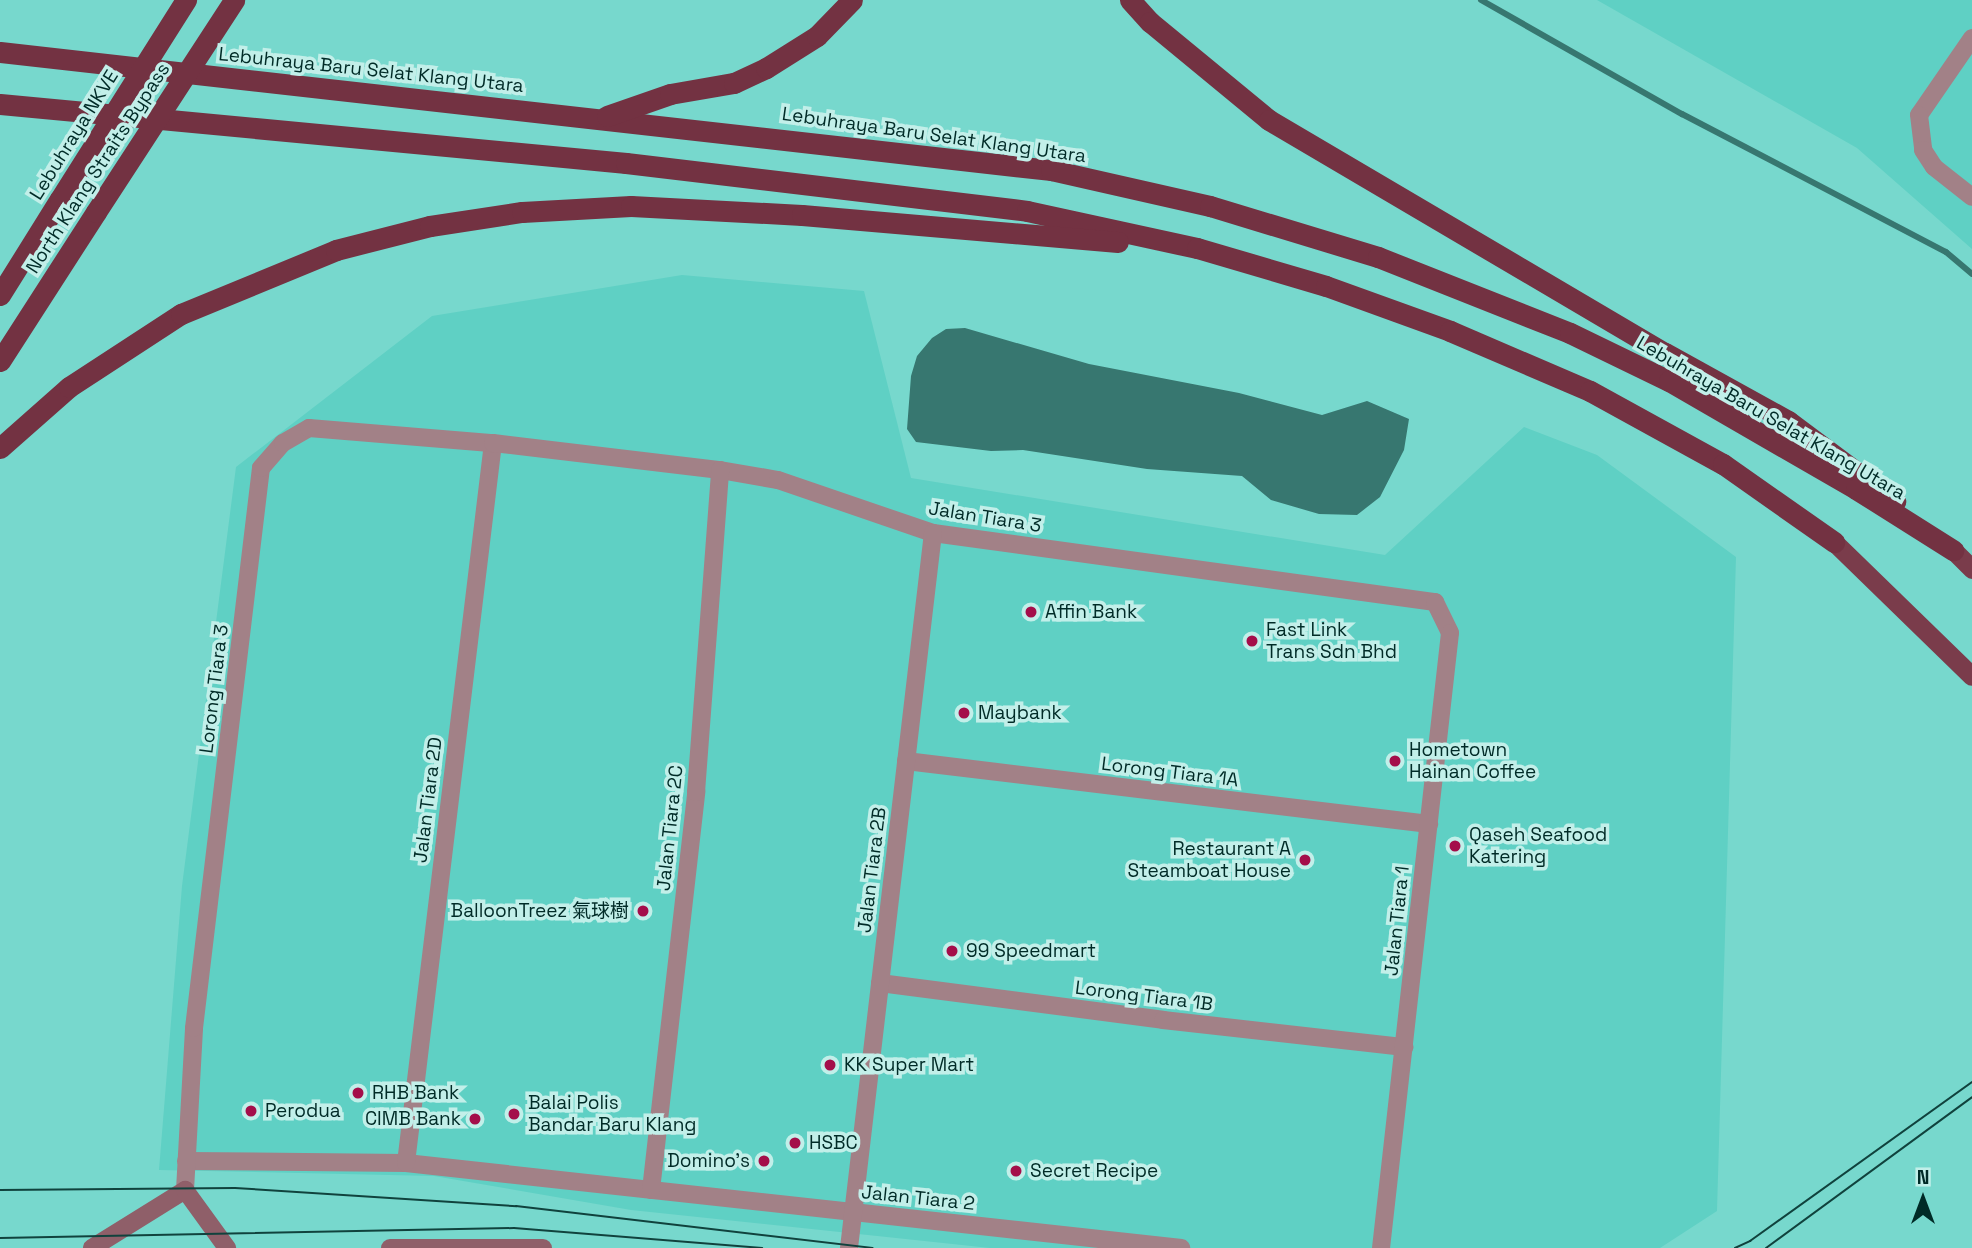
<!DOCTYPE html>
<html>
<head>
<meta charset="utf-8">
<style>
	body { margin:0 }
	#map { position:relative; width:1972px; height:1248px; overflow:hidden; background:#77d8cd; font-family:"Space Grotesk","Noto Sans SC",sans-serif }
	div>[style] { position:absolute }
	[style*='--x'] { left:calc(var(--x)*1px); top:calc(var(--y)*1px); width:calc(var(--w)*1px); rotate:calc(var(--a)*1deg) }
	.built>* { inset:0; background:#5fd0c4 }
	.water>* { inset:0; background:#377770 }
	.stream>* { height:6px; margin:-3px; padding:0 3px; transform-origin:3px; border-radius:3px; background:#377770 }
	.minor>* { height:18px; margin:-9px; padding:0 9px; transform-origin:9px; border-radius:9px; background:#a28187 }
	.secondary>* { height:18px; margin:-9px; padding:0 9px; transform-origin:9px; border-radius:9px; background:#8f5f69 }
	.trunk>* { height:19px; margin:-9.5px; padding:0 9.5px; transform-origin:9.5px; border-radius:9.5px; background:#7a3c4b }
	.motorway>* { height:21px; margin:-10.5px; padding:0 10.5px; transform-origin:10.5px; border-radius:10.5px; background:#733242 }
	.tram>* { height:2px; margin:-1px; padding:0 1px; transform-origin:1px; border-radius:1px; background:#10423d }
	.motorway-bridge>* { height:21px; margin:-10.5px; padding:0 10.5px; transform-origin:10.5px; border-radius:10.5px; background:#733242 }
	.dots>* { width:19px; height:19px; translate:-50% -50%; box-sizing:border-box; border:4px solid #c2efe9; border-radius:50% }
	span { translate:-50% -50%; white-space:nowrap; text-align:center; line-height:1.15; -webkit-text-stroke:7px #c2efe9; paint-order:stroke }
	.street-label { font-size:19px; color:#002b27 }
	.poi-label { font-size:19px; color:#002b27 }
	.left { translate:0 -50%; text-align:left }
	.right { translate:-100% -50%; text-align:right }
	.north { position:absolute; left:1888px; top:1164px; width:70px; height:70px; -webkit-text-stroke:5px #c2efe9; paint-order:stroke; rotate:0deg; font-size:19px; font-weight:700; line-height:28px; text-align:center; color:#002b27 }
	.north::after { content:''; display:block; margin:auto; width:24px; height:32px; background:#002b27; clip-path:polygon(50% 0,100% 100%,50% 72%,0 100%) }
</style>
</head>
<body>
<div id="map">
	<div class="built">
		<div style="clip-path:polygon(1597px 0,1972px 0,1972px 249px,1857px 148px)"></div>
		<div style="clip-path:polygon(682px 275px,864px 291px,911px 478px,1385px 555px,1524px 427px,1597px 455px,1736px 557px,1717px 1211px,1660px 1248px,990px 1248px,631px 1210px,434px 1176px,159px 1170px,182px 886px,236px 467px,432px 316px)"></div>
	</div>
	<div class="water">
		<div style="clip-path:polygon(965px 328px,1089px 364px,1239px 393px,1322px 415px,1367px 401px,1409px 419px,1404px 450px,1380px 497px,1357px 515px,1319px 514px,1271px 500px,1242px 476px,1147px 469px,1023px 450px,991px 451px,916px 442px,907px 429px,911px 376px,917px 356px,932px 338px,946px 329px)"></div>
	</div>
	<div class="stream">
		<div style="--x:1481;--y:0;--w:231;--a:29.6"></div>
		<div style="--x:1682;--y:114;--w:298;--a:27.6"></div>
		<div style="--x:1946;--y:252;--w:34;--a:40"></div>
	</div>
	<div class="minor">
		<div style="--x:1972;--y:38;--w:93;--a:124.5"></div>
		<div style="--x:1919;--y:115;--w:35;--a:83"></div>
		<div style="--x:1923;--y:150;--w:20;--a:57"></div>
		<div style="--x:1934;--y:167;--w:48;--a:38.3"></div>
		<div style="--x:906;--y:761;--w:527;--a:6.87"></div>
		<div style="--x:880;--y:983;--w:285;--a:7.4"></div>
		<div style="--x:1163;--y:1020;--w:243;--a:6.4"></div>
		<div style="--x:186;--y:1161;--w:220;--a:0.5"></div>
		<div style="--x:406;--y:1163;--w:780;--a:6.26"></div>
		<div style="--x:406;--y:1163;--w:725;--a:-83.11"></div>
		<div style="--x:185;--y:1190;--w:162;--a:-86.8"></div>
		<div style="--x:194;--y:1028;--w:564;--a:-83.18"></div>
		<div style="--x:261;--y:468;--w:33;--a:-49"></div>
		<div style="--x:283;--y:443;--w:30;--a:-30"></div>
		<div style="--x:309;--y:428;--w:185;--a:4.7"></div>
		<div style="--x:493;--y:443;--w:229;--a:6.8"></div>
		<div style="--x:720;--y:470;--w:59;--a:9.8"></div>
		<div style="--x:778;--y:480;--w:164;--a:18.9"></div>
		<div style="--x:933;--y:533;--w:507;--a:7.83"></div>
		<div style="--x:1435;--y:602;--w:34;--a:64"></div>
		<div style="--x:1450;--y:633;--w:619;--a:96.4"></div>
		<div style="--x:651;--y:1190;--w:401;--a:-83.5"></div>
		<div style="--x:696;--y:792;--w:323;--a:-85.7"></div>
		<div style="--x:849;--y:1248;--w:720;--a:-83.3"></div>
	</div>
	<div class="secondary">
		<div style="--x:92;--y:1248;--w:110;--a:-31.9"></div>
		<div style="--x:185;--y:1190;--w:72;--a:54.1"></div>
		<div style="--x:390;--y:1248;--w:153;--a:0"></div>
	</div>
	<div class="trunk">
		<div style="--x:1834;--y:542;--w:192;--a:44.2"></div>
		<div style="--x:1953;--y:550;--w:27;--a:45"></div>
	</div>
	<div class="motorway">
		<div style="--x:1130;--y:0;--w:30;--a:48"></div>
		<div style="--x:1150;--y:22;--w:154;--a:39.5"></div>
		<div style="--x:1269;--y:120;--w:459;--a:30.5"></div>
		<div style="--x:1665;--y:353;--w:141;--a:28.9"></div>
		<div style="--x:1788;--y:421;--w:134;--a:36.8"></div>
		<div style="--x:0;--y:52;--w:1058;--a:6.41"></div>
		<div style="--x:1051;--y:170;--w:163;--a:12.8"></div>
		<div style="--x:1210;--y:206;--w:176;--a:16.9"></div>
		<div style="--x:1378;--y:257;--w:206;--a:21.6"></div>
		<div style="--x:1570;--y:333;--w:110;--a:25.9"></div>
		<div style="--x:1669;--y:381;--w:216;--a:30"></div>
		<div style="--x:1856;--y:489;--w:115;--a:32.2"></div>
		<div style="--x:0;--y:104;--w:629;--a:5.38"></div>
		<div style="--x:626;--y:163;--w:404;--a:6.8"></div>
		<div style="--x:1027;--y:211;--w:174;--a:12.3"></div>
		<div style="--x:1197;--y:248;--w:134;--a:16.4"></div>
		<div style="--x:1326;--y:286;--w:132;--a:19.9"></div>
		<div style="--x:1450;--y:331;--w:152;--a:23.2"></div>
		<div style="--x:1590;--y:391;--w:152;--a:28.8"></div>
		<div style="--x:1723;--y:464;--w:136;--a:35.1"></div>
		<div style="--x:607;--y:116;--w:67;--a:-19.2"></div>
		<div style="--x:670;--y:94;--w:65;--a:-9.8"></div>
		<div style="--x:734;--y:83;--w:35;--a:-25"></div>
		<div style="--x:766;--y:68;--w:60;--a:-32.1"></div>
		<div style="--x:817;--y:36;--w:50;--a:-45.8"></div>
		<div style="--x:0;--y:295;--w:113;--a:-58"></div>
		<div style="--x:0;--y:361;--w:177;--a:-57.2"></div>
		<div style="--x:0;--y:448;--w:92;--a:-41.5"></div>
		<div style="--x:69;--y:387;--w:134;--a:-33.1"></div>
		<div style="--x:181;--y:314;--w:168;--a:-22.4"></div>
		<div style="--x:336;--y:250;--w:97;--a:-14.3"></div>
		<div style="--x:430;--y:226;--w:93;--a:-8.7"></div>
		<div style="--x:522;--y:212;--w:109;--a:-3.2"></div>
		<div style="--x:631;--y:206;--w:171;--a:3"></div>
		<div style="--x:802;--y:215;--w:317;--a:4.9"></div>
	</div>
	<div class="tram">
		<div style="--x:0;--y:1190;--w:235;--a:-0.5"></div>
		<div style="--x:235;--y:1188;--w:282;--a:3.7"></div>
		<div style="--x:516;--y:1206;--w:359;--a:6.7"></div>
		<div style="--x:0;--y:1238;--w:514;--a:-1.11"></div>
		<div style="--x:514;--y:1228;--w:249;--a:4.6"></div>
		<div style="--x:1735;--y:1248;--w:17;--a:-25"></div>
		<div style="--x:1750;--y:1241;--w:273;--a:-35.6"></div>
		<div style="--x:1766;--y:1248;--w:255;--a:-36.2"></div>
	</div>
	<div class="motorway-bridge">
		<div style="--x:60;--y:199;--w:236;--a:-57.7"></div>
		<div style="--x:96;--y:212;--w:253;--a:-56.9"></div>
	</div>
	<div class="dots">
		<div style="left:1031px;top:612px;background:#a40e4a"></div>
		<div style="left:1252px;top:641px;background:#a40e4a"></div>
		<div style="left:964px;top:713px;background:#a40e4a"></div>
		<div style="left:1395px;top:761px;background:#a40e4a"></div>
		<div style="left:1455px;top:846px;background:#a40e4a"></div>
		<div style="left:1305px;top:860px;background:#a40e4a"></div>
		<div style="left:643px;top:911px;background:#a40e4a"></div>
		<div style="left:952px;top:951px;background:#a40e4a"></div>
		<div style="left:830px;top:1065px;background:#a40e4a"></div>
		<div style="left:358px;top:1093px;background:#a40e4a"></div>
		<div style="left:251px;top:1111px;background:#a40e4a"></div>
		<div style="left:514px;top:1114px;background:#a40e4a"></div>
		<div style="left:475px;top:1119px;background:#a40e4a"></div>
		<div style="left:795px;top:1143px;background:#a40e4a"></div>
		<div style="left:764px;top:1161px;background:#a40e4a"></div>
		<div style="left:1016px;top:1171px;background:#a40e4a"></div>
	</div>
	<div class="street-label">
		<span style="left:371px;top:70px;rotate:6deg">Lebuhraya Baru Selat Klang Utara</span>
		<span style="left:74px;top:135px;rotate:-58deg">Lebuhraya NKVE</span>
		<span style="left:934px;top:135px;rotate:8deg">Lebuhraya Baru Selat Klang Utara</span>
		<span style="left:98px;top:168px;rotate:-57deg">North Klang Straits Bypass</span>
		<span style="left:1771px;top:418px;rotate:30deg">Lebuhraya Baru Selat Klang Utara</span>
		<span style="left:985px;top:517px;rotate:9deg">Jalan Tiara 3</span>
		<span style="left:214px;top:689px;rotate:-83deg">Lorong Tiara 3</span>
		<span style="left:1170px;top:772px;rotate:7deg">Lorong Tiara 1A</span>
		<span style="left:428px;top:800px;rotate:-83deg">Jalan Tiara 2D</span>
		<span style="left:670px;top:828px;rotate:-84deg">Jalan Tiara 2C</span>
		<span style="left:872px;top:870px;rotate:-83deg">Jalan Tiara 2B</span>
		<span style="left:1397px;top:921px;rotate:-84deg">Jalan Tiara 1</span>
		<span style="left:1144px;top:996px;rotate:7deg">Lorong Tiara 1B</span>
		<span style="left:918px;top:1198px;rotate:6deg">Jalan Tiara 2</span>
	</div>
	<div class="poi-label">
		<span class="left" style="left:1045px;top:612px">Affin Bank</span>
		<span class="left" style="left:1266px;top:641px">Fast Link<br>Trans Sdn Bhd</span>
		<span class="left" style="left:978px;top:713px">Maybank</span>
		<span class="left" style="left:1409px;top:761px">Hometown<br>Hainan Coffee</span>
		<span class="left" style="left:1469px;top:846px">Qaseh Seafood<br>Katering</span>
		<span class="right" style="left:1291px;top:860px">Restaurant A<br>Steamboat House</span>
		<span class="right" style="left:629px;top:911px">BalloonTreez 氣球樹</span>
		<span class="left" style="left:966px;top:951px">99 Speedmart</span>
		<span class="left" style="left:844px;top:1065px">KK Super Mart</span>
		<span class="left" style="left:372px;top:1093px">RHB Bank</span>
		<span class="left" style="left:528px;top:1114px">Balai Polis<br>Bandar Baru Klang</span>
		<span class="left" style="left:265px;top:1111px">Perodua</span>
		<span class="right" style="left:461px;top:1119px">CIMB Bank</span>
		<span class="left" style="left:809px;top:1143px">HSBC</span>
		<span class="right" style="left:750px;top:1161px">Domino's</span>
		<span class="left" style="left:1030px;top:1171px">Secret Recipe</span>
	</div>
	<div class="north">N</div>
</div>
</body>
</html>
